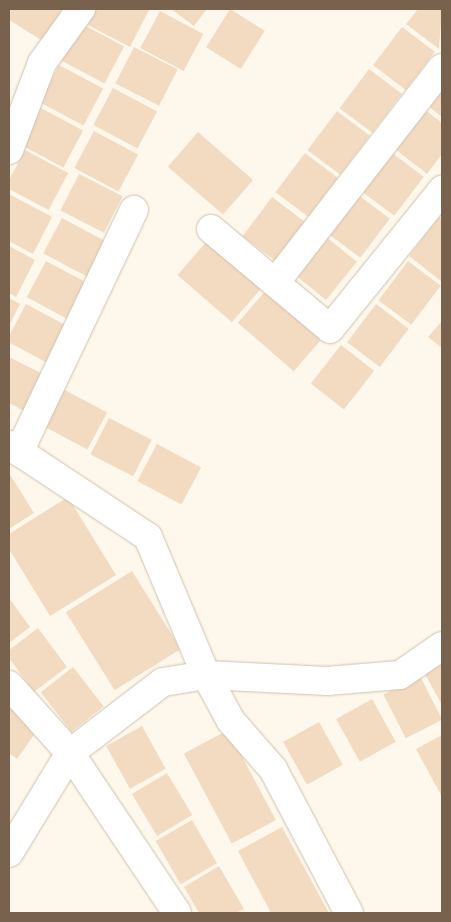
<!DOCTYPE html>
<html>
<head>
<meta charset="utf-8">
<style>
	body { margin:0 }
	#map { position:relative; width:451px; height:922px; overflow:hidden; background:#fdf8eb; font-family:Inter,sans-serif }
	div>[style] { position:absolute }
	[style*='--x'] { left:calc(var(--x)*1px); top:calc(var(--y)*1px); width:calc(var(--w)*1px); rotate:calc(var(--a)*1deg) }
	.building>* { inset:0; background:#f3dbc2; transform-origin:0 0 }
	.roads { filter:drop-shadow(0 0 1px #d0c1af) drop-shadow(0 0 1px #d0c1af) }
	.minor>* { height:28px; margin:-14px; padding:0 14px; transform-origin:14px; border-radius:14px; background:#fff }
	span { translate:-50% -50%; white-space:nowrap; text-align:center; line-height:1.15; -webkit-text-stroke:4.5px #fffbf2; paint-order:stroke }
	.frame { position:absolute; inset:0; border:10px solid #79624d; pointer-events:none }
</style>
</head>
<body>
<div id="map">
	<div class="building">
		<div style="clip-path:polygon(9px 9px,62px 9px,43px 41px,9px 20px)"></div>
		<div style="clip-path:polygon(94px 9px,146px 9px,149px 10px,130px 47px,86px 24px)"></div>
		<div style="clip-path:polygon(171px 9px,207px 9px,194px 26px)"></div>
		<div style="left:230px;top:9px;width:41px;height:45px;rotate:32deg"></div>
		<div style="clip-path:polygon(418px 9px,442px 9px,439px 49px,406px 24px)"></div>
		<div style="left:160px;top:11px;width:49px;height:42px;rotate:28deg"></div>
		<div style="left:80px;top:23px;width:50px;height:42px;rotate:28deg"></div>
		<div style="left:402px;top:27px;width:41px;height:48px;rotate:37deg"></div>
		<div style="left:134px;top:47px;width:49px;height:41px;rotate:27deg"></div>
		<div style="left:59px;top:65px;width:50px;height:42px;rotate:28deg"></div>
		<div style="left:369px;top:69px;width:41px;height:49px;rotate:37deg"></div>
		<div style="left:113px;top:88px;width:50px;height:42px;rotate:28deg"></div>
		<div style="clip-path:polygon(442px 88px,442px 117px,428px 106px)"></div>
		<div style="left:39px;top:107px;width:50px;height:42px;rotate:28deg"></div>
		<div style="clip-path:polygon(424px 109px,442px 123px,442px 154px,427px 174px,395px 149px)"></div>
		<div style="left:337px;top:111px;width:41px;height:49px;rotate:37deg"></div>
		<div style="left:94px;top:131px;width:50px;height:42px;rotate:28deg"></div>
		<div style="left:198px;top:132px;width:73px;height:46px;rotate:41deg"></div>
		<div style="left:25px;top:150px;width:49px;height:42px;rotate:28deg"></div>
		<div style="left:391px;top:152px;width:41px;height:49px;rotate:37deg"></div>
		<div style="left:305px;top:153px;width:41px;height:49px;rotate:37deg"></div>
		<div style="left:79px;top:174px;width:49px;height:41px;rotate:27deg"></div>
		<div style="clip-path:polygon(9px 194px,52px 217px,33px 254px,9px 241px)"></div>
		<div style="left:357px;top:194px;width:41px;height:49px;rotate:37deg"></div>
		<div style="left:272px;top:197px;width:41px;height:49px;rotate:37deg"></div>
		<div style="clip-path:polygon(439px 217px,442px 220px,442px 282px,409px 256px)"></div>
		<div style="left:62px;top:218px;width:50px;height:40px;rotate:28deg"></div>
		<div style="left:325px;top:236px;width:41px;height:49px;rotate:39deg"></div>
		<div style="left:207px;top:241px;width:72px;height:45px;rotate:41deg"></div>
		<div style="clip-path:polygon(9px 246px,35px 260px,16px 297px,9px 293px)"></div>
		<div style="left:46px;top:261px;width:50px;height:41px;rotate:28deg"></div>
		<div style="left:408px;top:261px;width:41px;height:49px;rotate:37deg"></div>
		<div style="left:268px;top:288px;width:74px;height:46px;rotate:41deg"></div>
		<div style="clip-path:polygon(9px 298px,20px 304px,9px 326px)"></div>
		<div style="left:26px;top:304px;width:50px;height:42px;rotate:28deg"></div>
		<div style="left:376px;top:304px;width:41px;height:48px;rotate:37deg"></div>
		<div style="clip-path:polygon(442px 321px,442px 348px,428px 337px)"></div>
		<div style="left:341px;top:345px;width:42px;height:49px;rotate:38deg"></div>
		<div style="clip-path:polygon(9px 357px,45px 375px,26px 412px,9px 403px)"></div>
		<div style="left:63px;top:389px;width:50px;height:42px;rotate:28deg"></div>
		<div style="left:109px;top:418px;width:48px;height:41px;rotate:27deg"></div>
		<div style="left:157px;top:444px;width:50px;height:42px;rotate:28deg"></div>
		<div style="clip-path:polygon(9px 473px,34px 513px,9px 529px)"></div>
		<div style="clip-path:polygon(68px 497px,116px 575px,50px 616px,9px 549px,9px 534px)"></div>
		<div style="left:132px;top:571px;width:92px;height:78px;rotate:58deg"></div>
		<div style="clip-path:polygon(9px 598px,30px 627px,9px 643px)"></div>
		<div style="clip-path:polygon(38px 628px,67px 667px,34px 692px,9px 658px,9px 650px)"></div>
		<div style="clip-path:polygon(442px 664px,442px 705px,425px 674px)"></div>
		<div style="left:73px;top:667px;width:50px;height:41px;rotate:52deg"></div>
		<div style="left:420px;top:676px;width:49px;height:41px;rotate:63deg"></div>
		<div style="left:372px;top:699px;width:49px;height:41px;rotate:61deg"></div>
		<div style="clip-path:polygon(9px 702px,41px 725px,17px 759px,9px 753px)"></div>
		<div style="left:319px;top:722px;width:49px;height:41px;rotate:61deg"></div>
		<div style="left:142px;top:726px;width:49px;height:41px;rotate:61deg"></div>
		<div style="left:228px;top:730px;width:102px;height:50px;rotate:62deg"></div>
		<div style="clip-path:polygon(442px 735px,442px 797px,416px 749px)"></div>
		<div style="left:167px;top:773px;width:49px;height:41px;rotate:59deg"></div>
		<div style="left:192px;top:820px;width:50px;height:42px;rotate:60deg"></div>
		<div style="clip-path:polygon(282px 827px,329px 913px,271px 913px,238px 851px)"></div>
		<div style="clip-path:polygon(219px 866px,244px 909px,236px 913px,199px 913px,184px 887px)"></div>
	</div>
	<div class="roads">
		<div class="minor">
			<div style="--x:9;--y:150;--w:93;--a:-69.2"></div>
			<div style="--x:42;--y:63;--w:67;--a:-54.2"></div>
			<div style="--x:211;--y:229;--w:155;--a:40"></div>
			<div style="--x:330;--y:329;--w:179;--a:-51.1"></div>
			<div style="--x:275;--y:283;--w:272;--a:-52.2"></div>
			<div style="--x:9;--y:445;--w:167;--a:33.5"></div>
			<div style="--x:148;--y:537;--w:150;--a:67.2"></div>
			<div style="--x:206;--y:675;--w:52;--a:61.5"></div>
			<div style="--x:231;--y:721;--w:64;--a:48.8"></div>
			<div style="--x:273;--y:769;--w:163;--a:62.2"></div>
			<div style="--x:19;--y:452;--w:268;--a:-64.6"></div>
			<div style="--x:9;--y:685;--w:91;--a:48.1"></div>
			<div style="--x:70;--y:753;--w:192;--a:56.2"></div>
			<div style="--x:9;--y:853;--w:117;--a:-58.6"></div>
			<div style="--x:70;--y:753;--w:117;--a:-37.4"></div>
			<div style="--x:163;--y:682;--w:44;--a:-9.2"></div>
			<div style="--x:206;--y:675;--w:121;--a:2.8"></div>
			<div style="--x:327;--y:681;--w:73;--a:-4.7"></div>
			<div style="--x:400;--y:675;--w:51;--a:-34.6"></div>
		</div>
	</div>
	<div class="frame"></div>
</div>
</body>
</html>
